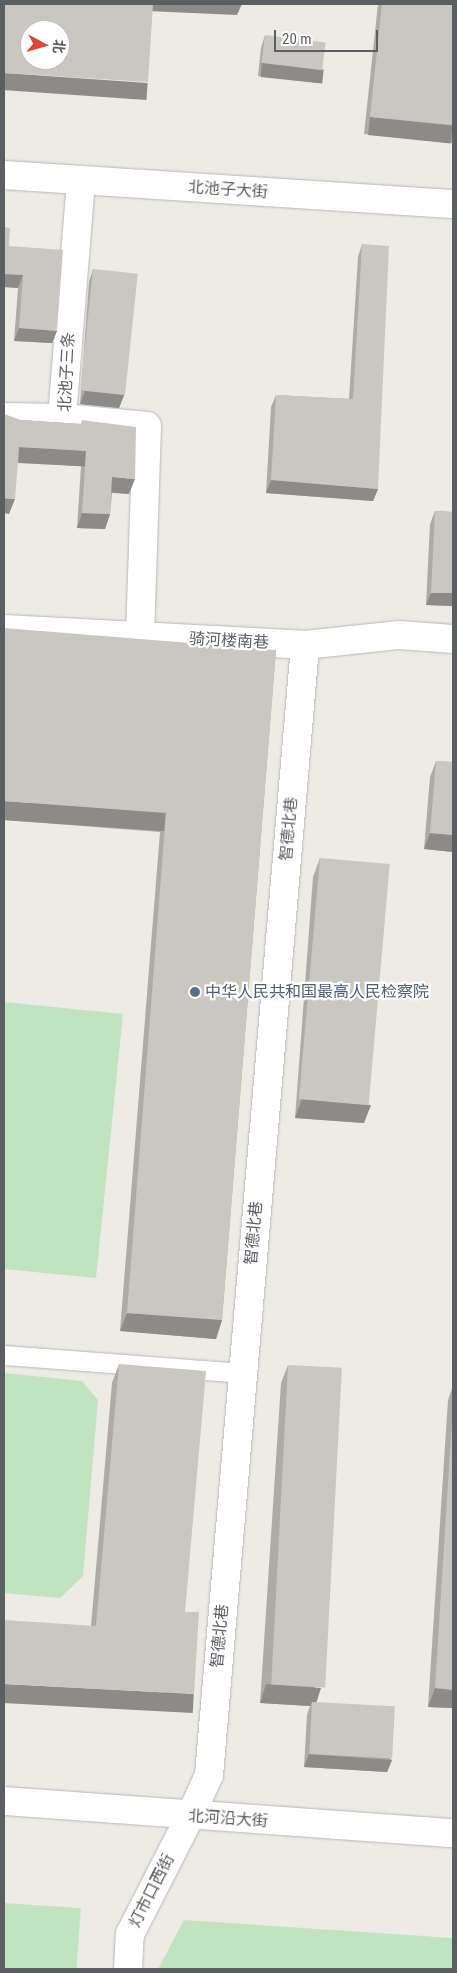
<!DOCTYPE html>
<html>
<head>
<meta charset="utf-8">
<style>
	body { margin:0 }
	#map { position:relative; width:457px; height:1973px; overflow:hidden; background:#edebe3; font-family:"Roboto Condensed","Noto Sans SC",sans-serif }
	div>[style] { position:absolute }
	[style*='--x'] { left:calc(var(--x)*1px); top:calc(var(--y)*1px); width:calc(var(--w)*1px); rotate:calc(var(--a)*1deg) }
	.green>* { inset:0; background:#c0e3c0; transform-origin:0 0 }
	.roads { filter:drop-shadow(0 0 1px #b5b8bc) drop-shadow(0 0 1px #b5b8bc) }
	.service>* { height:19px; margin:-9.5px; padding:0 9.5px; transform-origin:9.5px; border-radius:9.5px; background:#fff }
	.minor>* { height:28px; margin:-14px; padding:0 14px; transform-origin:14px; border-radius:14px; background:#fff }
	.tertiary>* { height:28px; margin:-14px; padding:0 14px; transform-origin:14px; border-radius:14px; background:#fff }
	.secondary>* { height:28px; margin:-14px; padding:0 14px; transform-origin:14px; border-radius:14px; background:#fff }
	.wall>* { inset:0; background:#aeaba7 }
	.shaded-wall>* { inset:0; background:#8d8b88; transform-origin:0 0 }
	.building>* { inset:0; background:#cac7c2; transform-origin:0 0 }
	.dots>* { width:14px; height:14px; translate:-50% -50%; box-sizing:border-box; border:2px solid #fff; border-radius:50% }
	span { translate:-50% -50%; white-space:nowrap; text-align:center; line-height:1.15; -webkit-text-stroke:4.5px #fff; paint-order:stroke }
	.street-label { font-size:16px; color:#5b5e63 }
	.service-label { font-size:16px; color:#4e5e75 }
	.left { translate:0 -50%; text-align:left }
	.frame { position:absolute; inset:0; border:5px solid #5b5e63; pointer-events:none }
	.north { position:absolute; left:20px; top:20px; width:50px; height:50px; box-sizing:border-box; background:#fff; border:1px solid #bdbfc1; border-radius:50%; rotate:96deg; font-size:14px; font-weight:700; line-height:20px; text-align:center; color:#5b5e63 }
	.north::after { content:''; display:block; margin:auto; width:18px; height:22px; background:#e04535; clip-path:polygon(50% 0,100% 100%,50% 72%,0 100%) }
	.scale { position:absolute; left:274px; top:30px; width:104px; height:22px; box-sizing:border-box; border:2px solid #5b5e63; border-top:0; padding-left:6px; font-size:15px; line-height:18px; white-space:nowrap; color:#5b5e63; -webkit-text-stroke:4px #fff; paint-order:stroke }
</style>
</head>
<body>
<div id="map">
	<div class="green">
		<div style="clip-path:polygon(4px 1002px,123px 1014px,96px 1278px,4px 1269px)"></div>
		<div style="clip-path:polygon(4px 1373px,82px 1381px,98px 1400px,83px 1576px,60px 1598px,4px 1593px)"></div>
		<div style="left:4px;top:1903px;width:77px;height:66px;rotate:4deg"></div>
		<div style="clip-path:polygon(184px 1920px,453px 1938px,453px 1969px,158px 1969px)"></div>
	</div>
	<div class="roads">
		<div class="service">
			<div style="--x:4;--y:1355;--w:239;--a:4.3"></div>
		</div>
		<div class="minor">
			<div style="--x:81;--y:181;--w:238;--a:94.6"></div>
			<div style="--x:62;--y:418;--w:85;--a:5.4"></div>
			<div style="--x:147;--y:426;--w:211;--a:91.9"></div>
			<div style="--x:4;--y:417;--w:58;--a:1"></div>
			<div style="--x:4;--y:629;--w:301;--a:3"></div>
			<div style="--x:305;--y:645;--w:95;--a:-6.1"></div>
			<div style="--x:399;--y:635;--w:54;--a:4.2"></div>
			<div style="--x:190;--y:1817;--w:46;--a:-65.7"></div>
			<div style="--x:209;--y:1775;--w:1134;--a:-85.14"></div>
		</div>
		<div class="tertiary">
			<div style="--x:4;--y:175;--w:450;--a:3.7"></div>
			<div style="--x:128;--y:1969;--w:35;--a:-87"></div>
			<div style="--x:130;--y:1934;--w:131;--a:-62.9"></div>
		</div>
		<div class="secondary">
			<div style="--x:4;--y:1801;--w:450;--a:4.1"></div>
		</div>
	</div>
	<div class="wall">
		<div style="clip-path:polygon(378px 4px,453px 4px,453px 143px,364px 134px)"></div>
		<div style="clip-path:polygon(265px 35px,319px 83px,258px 76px,261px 48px)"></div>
		<div style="clip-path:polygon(4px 227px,9px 246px,57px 331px,52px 343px,14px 341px,18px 288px,4px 287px)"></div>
		<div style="clip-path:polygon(362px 244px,378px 489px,373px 501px,266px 493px,271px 407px,276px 395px,349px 399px,358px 257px)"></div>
		<div style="clip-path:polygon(93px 269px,124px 395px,119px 408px,80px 404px,89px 282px)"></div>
		<div style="clip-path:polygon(21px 420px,81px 424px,82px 420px,129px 494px,112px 493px,110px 514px,105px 529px,77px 528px,81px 466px,18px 462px,9px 514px)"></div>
		<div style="clip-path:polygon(435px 511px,453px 512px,453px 606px,426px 605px,430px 524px)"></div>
		<div style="clip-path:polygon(276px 650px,222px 1320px,216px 1339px,120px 1331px,160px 832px,4px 820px)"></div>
		<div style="clip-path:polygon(436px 761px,453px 762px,453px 852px,424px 849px,430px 777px)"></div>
		<div style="clip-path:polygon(320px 858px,364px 1123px,295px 1118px,313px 877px)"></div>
		<div style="clip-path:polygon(119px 1364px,185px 1612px,187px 1713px,91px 1626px,112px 1383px)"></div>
		<div style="clip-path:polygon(288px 1365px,316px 1702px,392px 1760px,387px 1772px,304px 1767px,307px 1715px,310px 1706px,260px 1703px,281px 1383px)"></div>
		<div style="clip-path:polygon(453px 1386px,453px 1708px,428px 1707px,448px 1400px)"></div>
	</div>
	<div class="shaded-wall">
		<div style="clip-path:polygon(150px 4px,242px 4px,237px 15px,147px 11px)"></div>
		<div style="left:262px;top:63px;width:62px;height:14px;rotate:6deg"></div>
		<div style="left:4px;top:73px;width:144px;height:17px;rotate:4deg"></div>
		<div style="left:370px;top:117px;width:83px;height:18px;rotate:6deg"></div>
		<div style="clip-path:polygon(4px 274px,23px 275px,18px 288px,4px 287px)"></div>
		<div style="clip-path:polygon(19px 328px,57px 331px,52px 343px,14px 341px)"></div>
		<div style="clip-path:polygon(85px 391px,124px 395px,119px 408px,80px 404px)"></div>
		<div style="left:19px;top:447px;width:67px;height:16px;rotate:3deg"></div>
		<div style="clip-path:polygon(112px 477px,135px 479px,129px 494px,107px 492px)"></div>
		<div style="clip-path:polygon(271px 480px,378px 489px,373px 501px,266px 493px)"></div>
		<div style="clip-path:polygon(4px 498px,15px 499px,9px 514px,4px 513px)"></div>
		<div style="clip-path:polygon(82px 513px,110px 514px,105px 529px,77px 528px)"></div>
		<div style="clip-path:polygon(431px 593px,453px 593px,453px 606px,426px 605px)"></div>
		<div style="left:4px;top:801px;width:162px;height:19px;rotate:4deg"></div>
		<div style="clip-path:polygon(430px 833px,453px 835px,453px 852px,424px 849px)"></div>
		<div style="clip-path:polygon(302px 1099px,371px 1105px,364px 1123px,295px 1118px)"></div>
		<div style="clip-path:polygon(127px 1313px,222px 1320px,216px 1339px,120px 1331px)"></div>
		<div style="left:4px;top:1684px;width:190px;height:19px;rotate:3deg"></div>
		<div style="clip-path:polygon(266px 1684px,321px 1688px,315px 1707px,312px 1702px,310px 1706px,260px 1703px)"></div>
		<div style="clip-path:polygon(435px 1688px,453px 1690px,453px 1708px,428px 1707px)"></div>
		<div style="clip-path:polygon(309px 1754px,392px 1760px,387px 1772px,304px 1767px)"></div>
	</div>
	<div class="building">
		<div style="clip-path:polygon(evenodd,4px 4px,153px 4px,148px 82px,4px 73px,4px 4px,30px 30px,60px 30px,60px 60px,30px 60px,30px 30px)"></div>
		<div style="clip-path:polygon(382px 4px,453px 4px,453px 125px,370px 117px)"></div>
		<div style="left:265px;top:35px;width:61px;height:28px;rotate:7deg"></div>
		<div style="clip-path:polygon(4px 227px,10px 228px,9px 246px,63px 250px,57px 331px,19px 328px,23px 275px,4px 274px)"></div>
		<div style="clip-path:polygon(362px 244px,389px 246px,378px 489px,271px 480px,276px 395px,353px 399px)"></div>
		<div style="left:93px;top:269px;width:45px;height:122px;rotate:6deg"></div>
		<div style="clip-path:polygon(4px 414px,21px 420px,82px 424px,82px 420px,136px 427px,135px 479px,112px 477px,110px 514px,82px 513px,86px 451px,19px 447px,15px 499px,4px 498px)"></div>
		<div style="clip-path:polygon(435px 511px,453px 512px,453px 593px,431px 593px)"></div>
		<div style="clip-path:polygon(4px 628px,276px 650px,222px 1320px,127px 1313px,166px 813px,4px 801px)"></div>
		<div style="clip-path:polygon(436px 761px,453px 762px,453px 835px,430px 833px)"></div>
		<div style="left:320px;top:858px;width:70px;height:242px;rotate:5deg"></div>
		<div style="clip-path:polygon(119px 1364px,206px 1371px,185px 1612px,199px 1612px,194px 1694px,4px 1684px,4px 1620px,96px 1626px)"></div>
		<div style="left:288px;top:1365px;width:54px;height:320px;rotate:3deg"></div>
		<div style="clip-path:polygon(453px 1404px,453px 1690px,435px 1688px)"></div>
		<div style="left:312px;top:1702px;width:83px;height:52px;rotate:3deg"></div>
	</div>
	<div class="dots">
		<div style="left:195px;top:992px;background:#5c6f8a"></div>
	</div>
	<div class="street-label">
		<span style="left:228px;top:190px;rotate:4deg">北池子大街</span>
		<span style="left:67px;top:372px;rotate:-87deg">北池子三条</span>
		<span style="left:229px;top:641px;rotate:3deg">骑河楼南巷</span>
		<span style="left:289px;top:829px;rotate:-85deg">智德北巷</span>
		<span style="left:254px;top:1233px;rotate:-85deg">智德北巷</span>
		<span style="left:220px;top:1636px;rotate:-85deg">智德北巷</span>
		<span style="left:228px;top:1819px;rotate:4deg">北河沿大街</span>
		<span style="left:152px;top:1891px;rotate:-63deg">灯市口西街</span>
	</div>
	<div class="service-label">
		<span class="left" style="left:205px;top:992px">中华人民共和国最高人民检察院</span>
	</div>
	<div class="frame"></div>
	<div class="north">北</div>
	<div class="scale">20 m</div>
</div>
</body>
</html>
